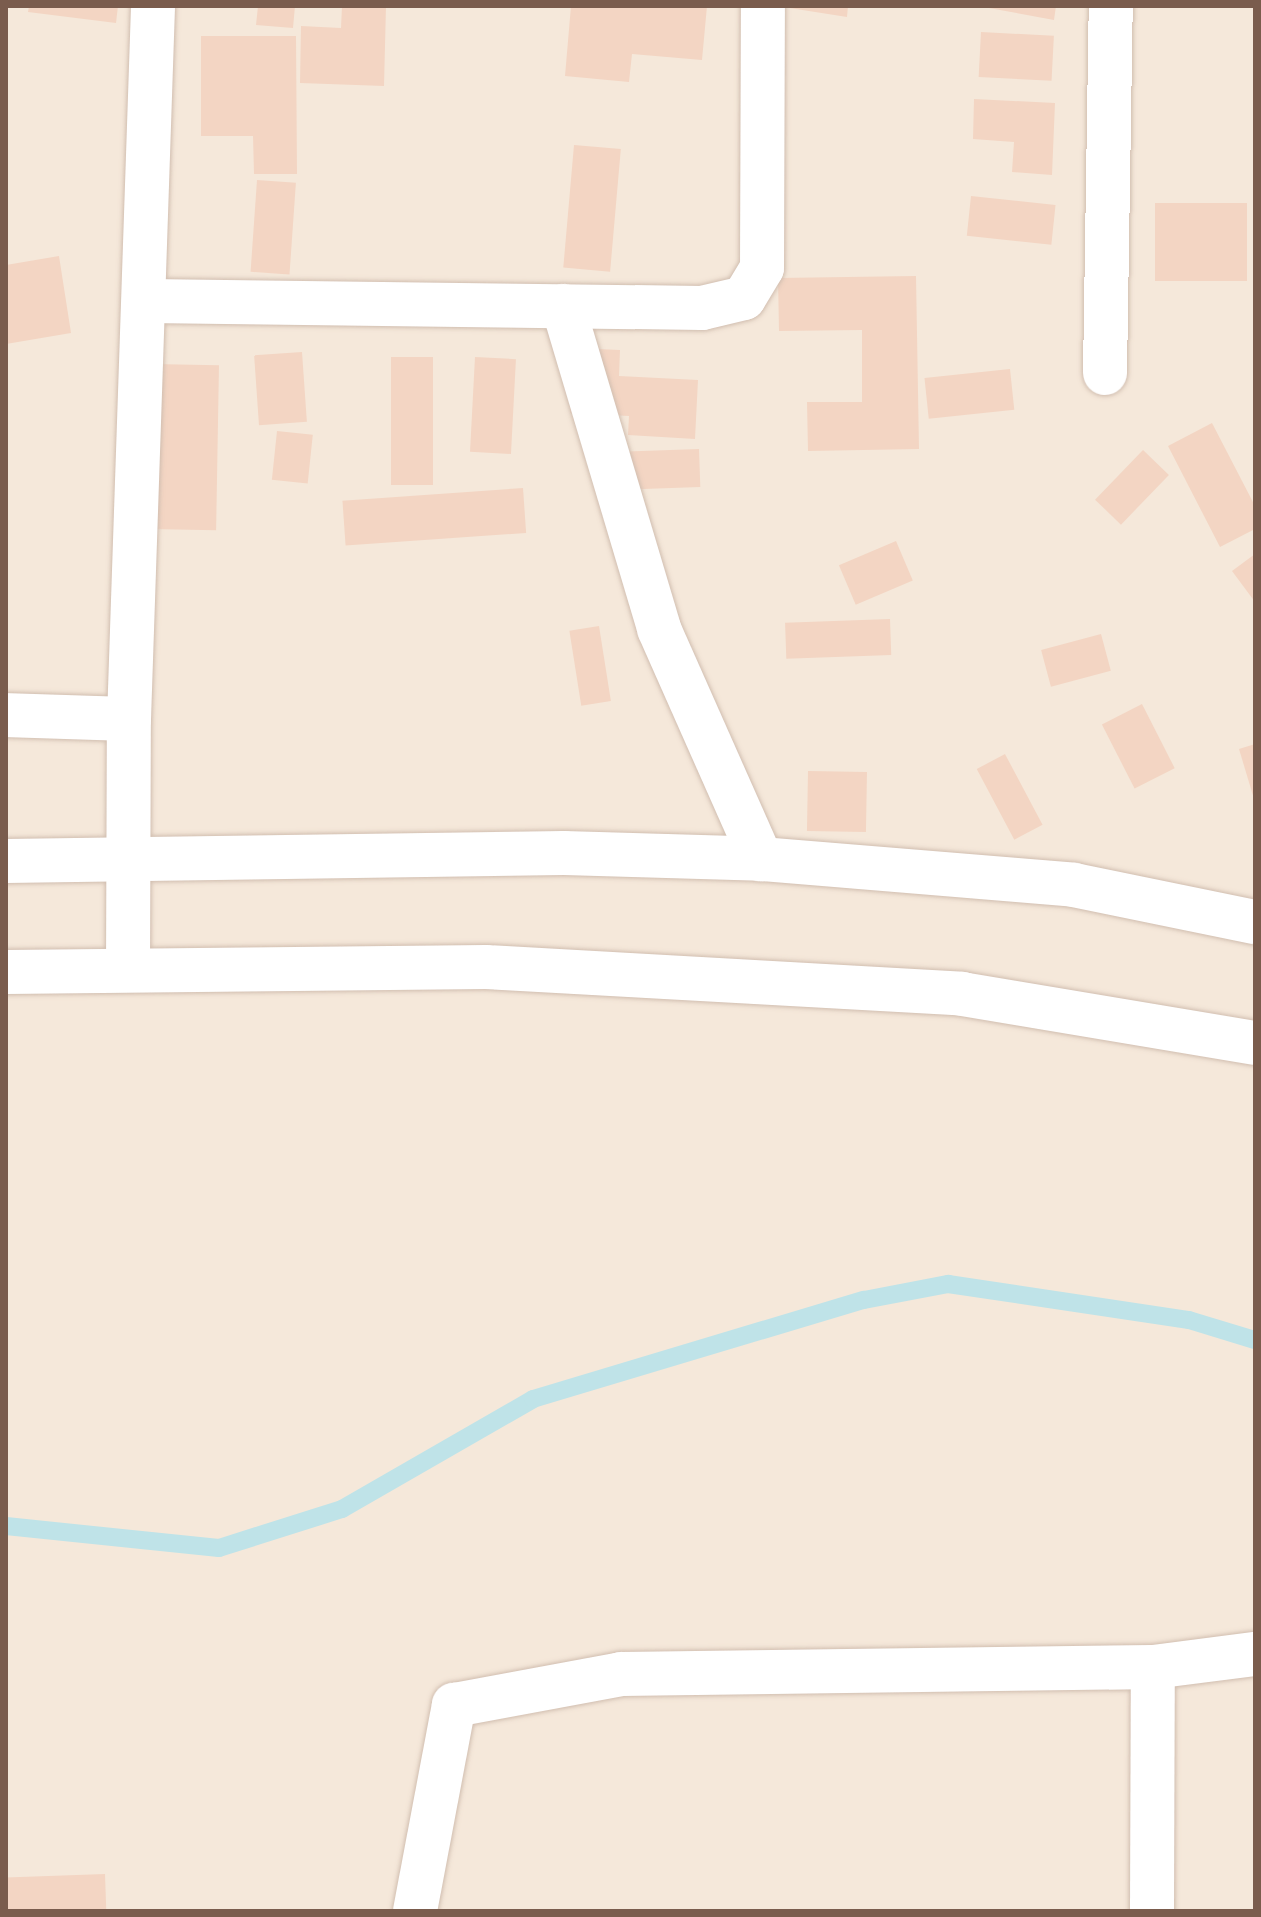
<!DOCTYPE html>
<html>
<head>
<meta charset="utf-8">
<style>
	body { margin:0 }
	#map { position:relative; width:1261px; height:1917px; overflow:hidden; background:#fdf6ec; font-family:Montserrat,sans-serif }
	div>[style] { position:absolute }
	[style*='--x'] { left:calc(var(--x)*1px); top:calc(var(--y)*1px); width:calc(var(--w)*1px); rotate:calc(var(--a)*1deg) }
	.residential>* { inset:0; background:#f5e8da; transform-origin:0 0 }
	.stream>* { height:18px; margin:-9px; padding:0 9px; transform-origin:9px; border-radius:9px; background:#bfe3e8 }
	.building>* { inset:0; background:#f3d5c3; transform-origin:0 0 }
	.roads { filter:drop-shadow(0 0 2px #d1beb0) drop-shadow(0 0 2px #d1beb0) }
	.minor>* { height:44px; margin:-22px; padding:0 22px; transform-origin:22px; border-radius:22px; background:#fff }
	.secondary>* { height:44px; margin:-22px; padding:0 22px; transform-origin:22px; border-radius:22px; background:#fff }
	span { translate:-50% -50%; white-space:nowrap; text-align:center; line-height:1.15; -webkit-text-stroke:6px #fffaf3; paint-order:stroke }
	.frame { position:absolute; inset:0; border:8px solid #7a5c4d; pointer-events:none }
</style>
</head>
<body>
<div id="map">
	<div class="residential">
		<div style="left:6px;top:6px;width:1249px;height:1905px"></div>
	</div>
	<div class="stream">
		<div style="--x:6;--y:1526;--w:214;--a:5.9"></div>
		<div style="--x:219;--y:1548;--w:129;--a:-17.6"></div>
		<div style="--x:342;--y:1509;--w:220;--a:-29.9"></div>
		<div style="--x:533;--y:1399;--w:345;--a:-16.7"></div>
		<div style="--x:864;--y:1300;--w:86;--a:-10.8"></div>
		<div style="--x:948;--y:1284;--w:244;--a:8.5"></div>
		<div style="--x:1189;--y:1320;--w:69;--a:16.9"></div>
	</div>
	<div class="building">
		<div style="clip-path:polygon(29px 6px,118px 6px,116px 23px,28px 12px)"></div>
		<div style="clip-path:polygon(258px 6px,295px 6px,293px 28px,256px 25px)"></div>
		<div style="clip-path:polygon(342px 6px,386px 6px,384px 86px,300px 83px,301px 26px,341px 28px)"></div>
		<div style="clip-path:polygon(571px 6px,707px 6px,702px 60px,632px 54px,629px 82px,565px 76px)"></div>
		<div style="clip-path:polygon(777px 6px,848px 6px,847px 17px)"></div>
		<div style="clip-path:polygon(978px 6px,1056px 6px,1054px 20px)"></div>
		<div style="left:981px;top:32px;width:73px;height:45px;rotate:3deg"></div>
		<div style="clip-path:polygon(201px 36px,296px 36px,297px 174px,254px 174px,253px 136px,201px 136px)"></div>
		<div style="clip-path:polygon(974px 99px,1055px 103px,1052px 175px,1012px 172px,1014px 142px,973px 139px)"></div>
		<div style="left:574px;top:145px;width:47px;height:123px;rotate:5deg"></div>
		<div style="left:257px;top:180px;width:39px;height:92px;rotate:4deg"></div>
		<div style="left:971px;top:196px;width:85px;height:40px;rotate:6deg"></div>
		<div style="left:1155px;top:203px;width:92px;height:78px"></div>
		<div style="clip-path:polygon(59px 256px,71px 333px,6px 344px,6px 265px)"></div>
		<div style="clip-path:polygon(916px 276px,919px 449px,808px 451px,807px 402px,862px 402px,862px 330px,779px 331px,778px 278px)"></div>
		<div style="clip-path:polygon(573px 348px,620px 350px,619px 376px,698px 380px,695px 439px,628px 435px,629px 416px,570px 413px)"></div>
		<div style="left:302px;top:352px;width:70px;height:48px;rotate:86deg"></div>
		<div style="left:391px;top:357px;width:42px;height:128px"></div>
		<div style="left:475px;top:357px;width:41px;height:95px;rotate:3deg"></div>
		<div style="left:152px;top:364px;width:67px;height:165px;rotate:1deg"></div>
		<div style="left:1010px;top:369px;width:41px;height:86px;rotate:84deg"></div>
		<div style="clip-path:polygon(1212px 423px,1255px 506px,1255px 529px,1220px 547px,1168px 446px)"></div>
		<div style="left:277px;top:431px;width:36px;height:49px;rotate:6deg"></div>
		<div style="left:699px;top:449px;width:38px;height:86px;rotate:88deg"></div>
		<div style="left:1143px;top:450px;width:36px;height:69px;rotate:44deg"></div>
		<div style="left:523px;top:488px;width:45px;height:181px;rotate:86deg"></div>
		<div style="left:896px;top:541px;width:43px;height:62px;rotate:67deg"></div>
		<div style="clip-path:polygon(1255px 554px,1255px 602px,1232px 571px)"></div>
		<div style="left:890px;top:619px;width:36px;height:105px;rotate:88deg"></div>
		<div style="left:599px;top:626px;width:76px;height:30px;rotate:81deg"></div>
		<div style="left:1101px;top:634px;width:38px;height:62px;rotate:75deg"></div>
		<div style="left:1142px;top:704px;width:72px;height:45px;rotate:63deg"></div>
		<div style="clip-path:polygon(1255px 744px,1255px 799px,1254px 799px,1239px 749px)"></div>
		<div style="left:1005px;top:754px;width:80px;height:32px;rotate:62deg"></div>
		<div style="left:808px;top:771px;width:59px;height:60px;rotate:1deg"></div>
		<div style="left:105px;top:1874px;width:37px;height:99px;rotate:88deg"></div>
	</div>
	<div class="roads">
		<div class="minor">
			<div style="--x:147;--y:301;--w:555;--a:0.72"></div>
			<div style="--x:702;--y:308;--w:43;--a:-13.4"></div>
			<div style="--x:744;--y:298;--w:35;--a:-59"></div>
			<div style="--x:762;--y:268;--w:262;--a:-89.8"></div>
			<div style="--x:563;--y:306;--w:337;--a:73.4"></div>
			<div style="--x:659;--y:629;--w:252;--a:66.1"></div>
			<div style="--x:1105;--y:373;--w:367;--a:-89.1"></div>
			<div style="--x:6;--y:715;--w:123;--a:1.9"></div>
			<div style="--x:128;--y:970;--w:251;--a:-89.8"></div>
			<div style="--x:129;--y:719;--w:713;--a:-88.07"></div>
			<div style="--x:415;--y:1911;--w:210;--a:-79.3"></div>
			<div style="--x:454;--y:1705;--w:170;--a:-10.5"></div>
			<div style="--x:621;--y:1674;--w:532;--a:-0.75"></div>
			<div style="--x:1153;--y:1667;--w:103;--a:-7.3"></div>
			<div style="--x:1152;--y:1911;--w:244;--a:-89.8"></div>
		</div>
		<div class="secondary">
			<div style="--x:6;--y:861;--w:558;--a:-0.82"></div>
			<div style="--x:564;--y:853;--w:197;--a:1.7"></div>
			<div style="--x:761;--y:859;--w:314;--a:4.7"></div>
			<div style="--x:1074;--y:885;--w:185;--a:11.6"></div>
			<div style="--x:6;--y:972;--w:480;--a:-0.6"></div>
			<div style="--x:486;--y:967;--w:477;--a:3.2"></div>
			<div style="--x:962;--y:994;--w:297;--a:9.5"></div>
		</div>
	</div>
	<div class="frame"></div>
</div>
</body>
</html>
